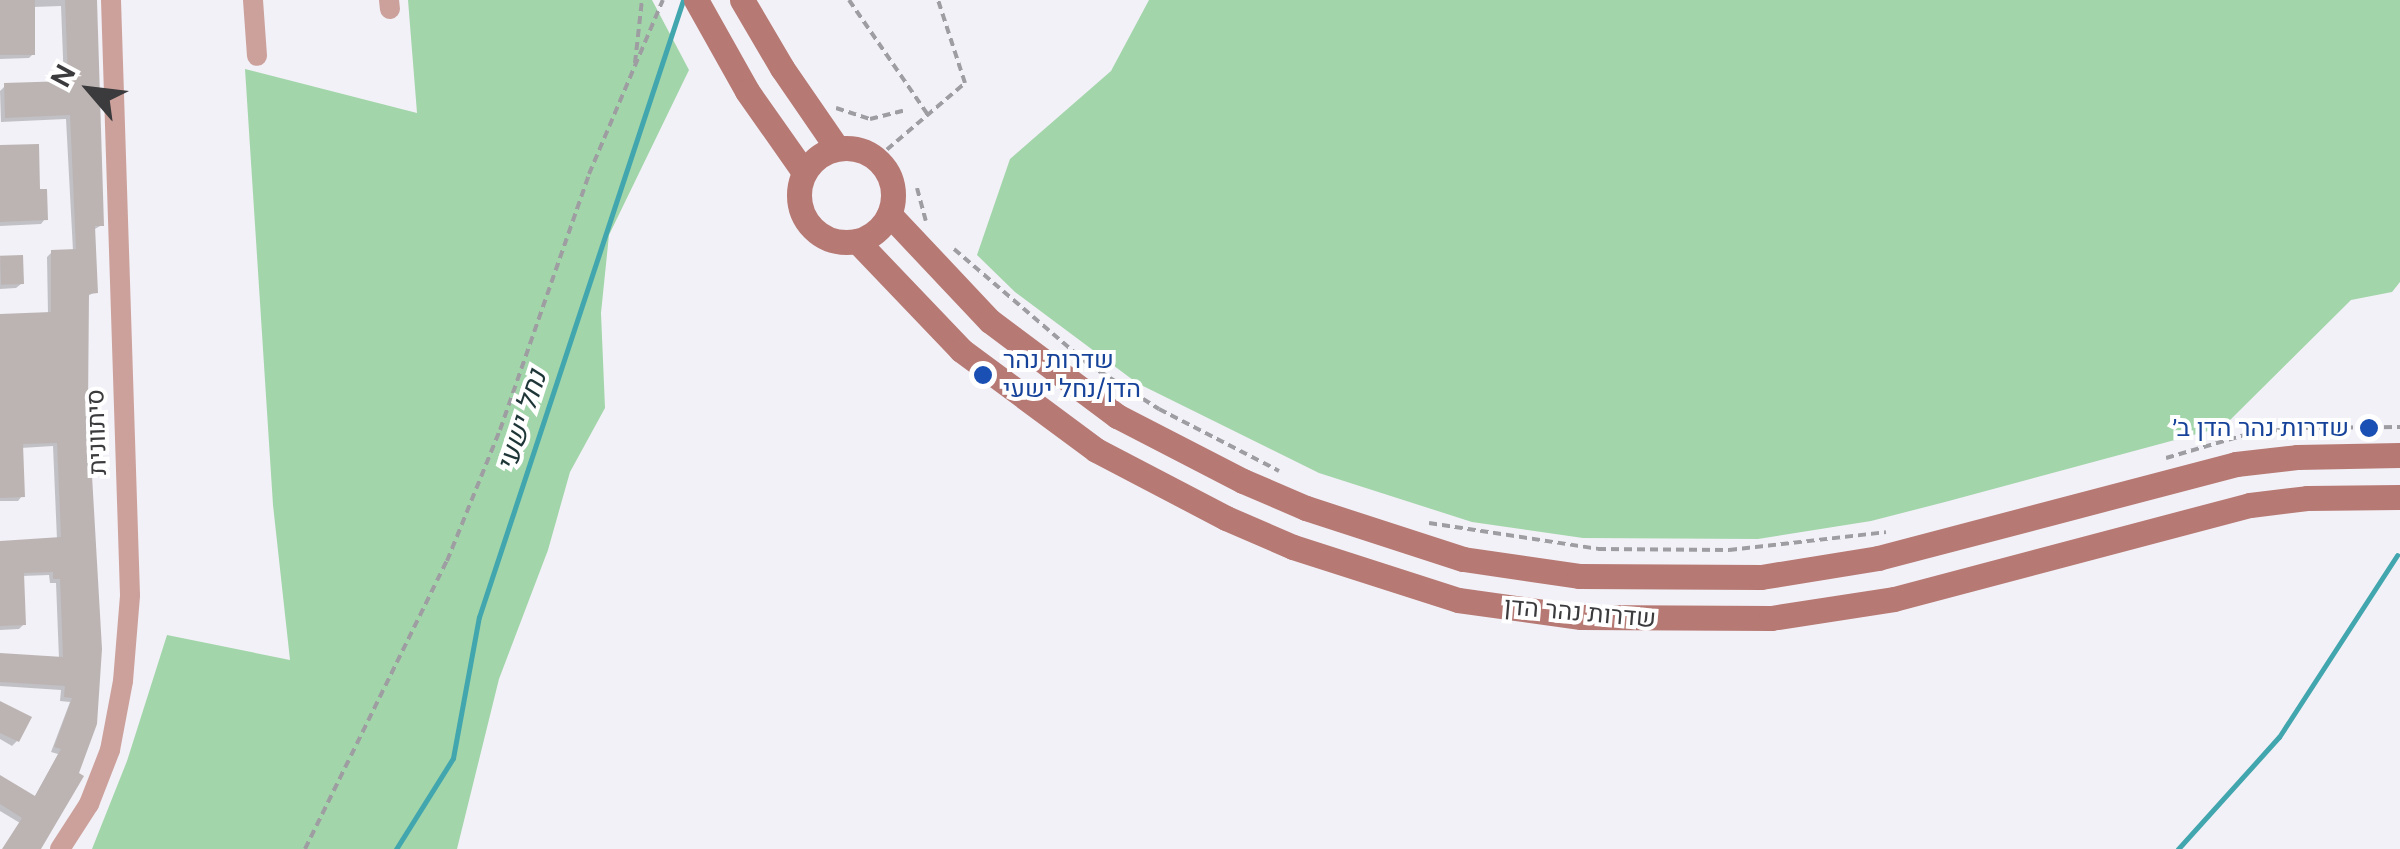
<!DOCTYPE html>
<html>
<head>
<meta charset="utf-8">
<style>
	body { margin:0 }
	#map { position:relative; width:2400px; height:849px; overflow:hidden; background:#f2f1f7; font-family:"DM Sans",Heebo,sans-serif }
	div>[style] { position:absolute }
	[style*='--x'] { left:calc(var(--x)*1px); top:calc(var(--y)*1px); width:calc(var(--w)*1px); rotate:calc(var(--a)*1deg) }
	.green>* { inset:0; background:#a3d5aa }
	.shadow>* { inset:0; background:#0003 }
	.stream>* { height:5px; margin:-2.5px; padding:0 2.5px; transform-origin:2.5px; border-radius:2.5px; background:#42a6ae }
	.building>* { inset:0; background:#bcb4b3; transform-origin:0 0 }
	.path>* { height:4px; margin-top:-2px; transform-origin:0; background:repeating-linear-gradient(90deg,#9e9da2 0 8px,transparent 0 13px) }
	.street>* { height:20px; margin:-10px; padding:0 10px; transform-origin:10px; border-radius:10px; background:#cca19c }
	.secondary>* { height:25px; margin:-12.5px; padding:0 12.5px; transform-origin:12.5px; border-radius:12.5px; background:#b77973 }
	.secondary>.ring { margin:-12.5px; padding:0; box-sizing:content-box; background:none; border:25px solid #b77973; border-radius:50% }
	.dots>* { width:28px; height:28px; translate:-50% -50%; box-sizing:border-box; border:5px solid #fff; border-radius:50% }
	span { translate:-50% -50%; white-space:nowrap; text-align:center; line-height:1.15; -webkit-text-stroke:8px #fff; paint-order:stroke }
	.transit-label { font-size:25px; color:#164399 }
	.left { translate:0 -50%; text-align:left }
	.right { translate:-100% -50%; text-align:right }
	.street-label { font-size:25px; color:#3b3a3d }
	.water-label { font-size:28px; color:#1e3537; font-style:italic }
	.north { position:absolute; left:40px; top:40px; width:100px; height:100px; -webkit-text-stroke:8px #fff; paint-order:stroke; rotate:298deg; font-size:28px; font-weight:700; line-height:40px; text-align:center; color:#3b3a3d }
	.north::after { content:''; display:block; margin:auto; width:35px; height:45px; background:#3b3a3d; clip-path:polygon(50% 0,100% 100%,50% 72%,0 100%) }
</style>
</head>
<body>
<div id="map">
	<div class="green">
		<div style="clip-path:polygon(408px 0,652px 0,689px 70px,609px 235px,601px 313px,605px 408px,570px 472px,548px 550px,499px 679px,457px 849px,92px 849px,127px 761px,167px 635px,290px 660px,273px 505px,245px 69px,417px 113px)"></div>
		<div style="clip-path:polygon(1149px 0,2400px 0,2400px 282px,2392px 292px,2351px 300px,2223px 427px,1945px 502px,1871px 521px,1758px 539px,1583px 538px,1472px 522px,1319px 473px,1137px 383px,1015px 292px,977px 255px,1010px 159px,1111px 71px)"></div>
	</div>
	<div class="shadow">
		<div style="clip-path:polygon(0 0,95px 0,102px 225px,93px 230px,95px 292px,86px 297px,88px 478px,100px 649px,37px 849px,3px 849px,20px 823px,0 811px,0 778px,34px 798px,58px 754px,51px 752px,70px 702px,60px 701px,61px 690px,0 686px,0 655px,59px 659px,56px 583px,50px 583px,49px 575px,22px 576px,24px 624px,19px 629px,0 630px,0 543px,57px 540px,53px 446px,21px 448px,22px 496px,18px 501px,0 501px,0 317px,48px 315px,47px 257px,52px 252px,73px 251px,66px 119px,1px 122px,0 91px,5px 86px,64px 84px,61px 6px,33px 7px,34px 53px,29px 58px,0 59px)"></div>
		<div style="clip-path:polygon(0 148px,38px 191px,45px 219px,41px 224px,0 226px)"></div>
		<div style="clip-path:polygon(0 259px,21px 284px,16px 288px,0 289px)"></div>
		<div style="clip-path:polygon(0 704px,17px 741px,12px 746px,0 739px)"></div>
	</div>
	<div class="stream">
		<div style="--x:396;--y:849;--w:107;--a:-57.9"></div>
		<div style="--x:453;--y:758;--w:143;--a:-79.6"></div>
		<div style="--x:479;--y:617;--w:650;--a:-71.7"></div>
		<div style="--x:2178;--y:849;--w:151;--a:-48"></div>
		<div style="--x:2279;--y:737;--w:217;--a:-57"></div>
	</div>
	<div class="building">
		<div style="left:0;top:0;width:35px;height:55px"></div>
		<div style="clip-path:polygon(65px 0,97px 0,104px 226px,95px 226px,98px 293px,89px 294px,88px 406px,102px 649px,97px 724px,79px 773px,84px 776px,41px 849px,2px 849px,22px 818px,0 804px,0 775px,35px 796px,61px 749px,54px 747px,72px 698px,64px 697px,65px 686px,0 682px,0 653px,63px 657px,60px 579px,53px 579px,53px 572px,24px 573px,26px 625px,0 626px,0 541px,61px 537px,57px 443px,23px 444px,25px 497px,0 498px,0 314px,51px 312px,51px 250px,76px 249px,70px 115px,5px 118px,4px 83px,68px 81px)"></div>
		<div style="clip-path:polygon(39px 144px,40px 189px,47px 189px,48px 220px,0 222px,0 145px)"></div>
		<div style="left:23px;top:255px;width:29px;height:23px;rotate:88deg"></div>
		<div style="clip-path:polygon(0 701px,32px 717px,19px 742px,0 733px)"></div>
	</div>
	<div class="path">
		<div style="--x:849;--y:0;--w:140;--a:55.5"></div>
		<div style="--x:635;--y:63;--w:63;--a:-83.7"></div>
		<div style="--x:836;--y:108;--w:36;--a:18"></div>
		<div style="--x:870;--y:119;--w:34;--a:-14"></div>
		<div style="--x:877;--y:158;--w:116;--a:-40.4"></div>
		<div style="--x:965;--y:83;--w:87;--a:-108"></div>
		<div style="--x:917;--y:188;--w:34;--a:75"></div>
		<div style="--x:954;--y:249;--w:177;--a:40.6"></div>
		<div style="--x:1088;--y:364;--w:84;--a:32.4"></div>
		<div style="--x:1159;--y:409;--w:135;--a:27.3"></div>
		<div style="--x:2166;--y:458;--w:85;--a:-16.3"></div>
		<div style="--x:2248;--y:434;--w:45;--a:-7.6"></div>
		<div style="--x:2293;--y:428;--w:107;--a:-0.5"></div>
		<div style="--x:1429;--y:523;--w:171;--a:8.7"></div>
		<div style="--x:1598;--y:549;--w:131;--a:0.4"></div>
		<div style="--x:1729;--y:550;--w:158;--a:-6.5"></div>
		<div style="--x:305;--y:849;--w:321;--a:-63.8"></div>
		<div style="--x:447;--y:561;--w:141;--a:-68"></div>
		<div style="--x:500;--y:430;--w:271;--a:-70.8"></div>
		<div style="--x:589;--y:174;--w:189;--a:-67"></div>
	</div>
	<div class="street">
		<div style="--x:253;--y:0;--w:56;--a:85.9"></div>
		<div style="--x:389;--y:0;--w:9;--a:84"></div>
		<div style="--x:60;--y:849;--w:54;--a:-57.2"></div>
		<div style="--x:89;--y:804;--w:58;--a:-68.7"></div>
		<div style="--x:110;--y:750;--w:70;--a:-79.3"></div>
		<div style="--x:123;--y:681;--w:86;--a:-85.3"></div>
		<div style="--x:130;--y:595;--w:595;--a:-91.83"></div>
	</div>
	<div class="secondary">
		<div style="--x:696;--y:0;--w:104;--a:60.7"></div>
		<div style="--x:747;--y:91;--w:99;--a:54.9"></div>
		<div style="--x:742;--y:0;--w:79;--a:59.5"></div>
		<div style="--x:782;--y:68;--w:97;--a:55.5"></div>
		<div class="ring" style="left:799px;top:148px;width:69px;height:69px"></div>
		<div style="--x:889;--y:214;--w:147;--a:46.7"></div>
		<div style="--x:990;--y:321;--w:159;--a:36.8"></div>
		<div style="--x:1117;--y:416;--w:142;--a:27.3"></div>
		<div style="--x:1243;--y:481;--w:69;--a:23.2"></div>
		<div style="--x:1306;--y:508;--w:165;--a:18"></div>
		<div style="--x:1463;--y:559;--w:117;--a:8.3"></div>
		<div style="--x:1579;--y:576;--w:182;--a:0.3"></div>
		<div style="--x:1761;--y:577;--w:119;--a:-9.2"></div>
		<div style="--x:1878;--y:558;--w:370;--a:-14.7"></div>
		<div style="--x:2236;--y:464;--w:61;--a:-6.5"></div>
		<div style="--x:2297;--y:457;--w:103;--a:-1.1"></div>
		<div style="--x:857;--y:241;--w:151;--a:46.3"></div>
		<div style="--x:961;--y:350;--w:168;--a:36.5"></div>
		<div style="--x:1096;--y:450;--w:147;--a:27.6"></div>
		<div style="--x:1226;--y:518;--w:73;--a:23.4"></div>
		<div style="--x:1293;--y:547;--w:173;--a:17.8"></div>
		<div style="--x:1458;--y:600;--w:124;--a:7.9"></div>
		<div style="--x:1581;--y:617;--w:190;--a:0.3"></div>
		<div style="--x:1771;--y:618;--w:124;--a:-8.8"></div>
		<div style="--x:1894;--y:599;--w:368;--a:-14.8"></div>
		<div style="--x:2250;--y:505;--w:57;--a:-7"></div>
		<div style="--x:2307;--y:498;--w:93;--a:-0.6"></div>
	</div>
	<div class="dots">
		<div style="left:983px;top:375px;background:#1a4fb4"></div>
		<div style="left:2369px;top:428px;background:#1a4fb4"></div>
	</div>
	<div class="transit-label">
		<span class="left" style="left:1003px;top:375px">שדרות נהר<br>הדן/נחל ישעי</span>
		<span class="right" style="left:2349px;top:428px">שדרות נהר הדן ב׳</span>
	</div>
	<div class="street-label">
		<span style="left:97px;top:432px;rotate:-92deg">סיתוונית</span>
		<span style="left:1580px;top:613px;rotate:5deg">שדרות נהר הדן</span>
	</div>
	<div class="water-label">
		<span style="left:522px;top:421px;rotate:-72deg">נחל ישעי</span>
	</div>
	<div class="north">N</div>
</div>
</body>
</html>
